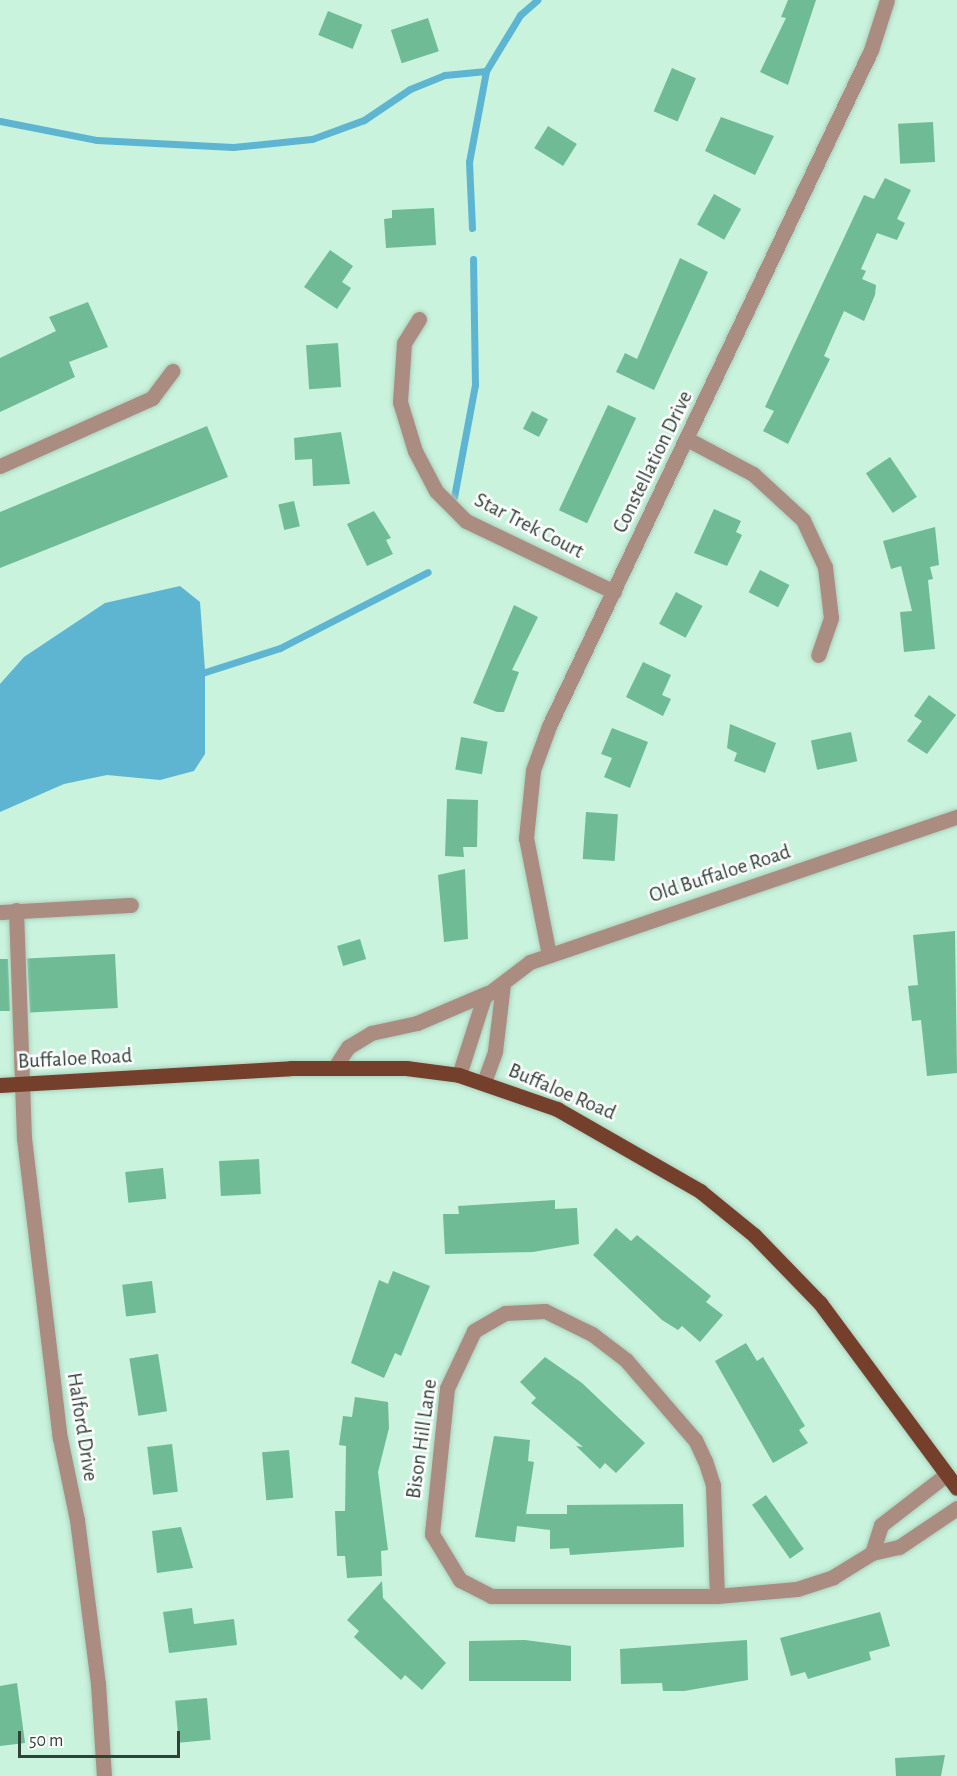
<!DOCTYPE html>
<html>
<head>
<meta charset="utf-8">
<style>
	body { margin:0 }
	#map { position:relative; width:957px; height:1776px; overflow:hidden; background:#c9f3dd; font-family:"Alegreya Sans",sans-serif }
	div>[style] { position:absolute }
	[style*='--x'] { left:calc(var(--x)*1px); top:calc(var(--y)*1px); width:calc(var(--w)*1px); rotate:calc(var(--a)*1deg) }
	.water>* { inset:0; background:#5db5d2 }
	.stream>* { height:7px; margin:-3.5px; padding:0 3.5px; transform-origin:3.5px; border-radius:3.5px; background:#5db5d2 }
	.building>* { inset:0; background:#6ebb96; transform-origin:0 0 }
	.roads { filter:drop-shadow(0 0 2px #aacfbc) drop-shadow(0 0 2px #aacfbc) }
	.minor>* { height:15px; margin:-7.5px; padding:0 7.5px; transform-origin:7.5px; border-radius:7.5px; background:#ab8c80 }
	.major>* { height:15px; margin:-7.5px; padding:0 7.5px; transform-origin:7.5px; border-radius:7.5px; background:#74402b }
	span { translate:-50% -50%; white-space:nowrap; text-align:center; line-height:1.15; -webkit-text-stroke:5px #fff; paint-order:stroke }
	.street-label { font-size:21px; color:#304138 }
	.scale { position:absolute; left:18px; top:1731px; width:162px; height:27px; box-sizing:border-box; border:3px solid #304138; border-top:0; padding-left:8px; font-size:18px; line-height:21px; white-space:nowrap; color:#304138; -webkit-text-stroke:4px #fff; paint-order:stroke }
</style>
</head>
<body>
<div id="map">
	<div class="water">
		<div style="clip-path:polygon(180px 586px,200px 602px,205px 670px,205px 754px,194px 771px,160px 780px,107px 775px,64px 784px,0 812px,0 684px,24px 657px,105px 603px)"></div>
	</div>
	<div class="stream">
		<div style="--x:0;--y:121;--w:99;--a:11.1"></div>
		<div style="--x:97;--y:140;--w:136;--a:2.9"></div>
		<div style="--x:233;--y:147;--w:79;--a:-5.8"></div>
		<div style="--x:312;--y:139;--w:55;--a:-20.1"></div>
		<div style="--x:364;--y:120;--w:55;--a:-34"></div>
		<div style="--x:410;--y:89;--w:38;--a:-22"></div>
		<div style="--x:445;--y:75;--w:41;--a:-5.6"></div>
		<div style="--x:472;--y:228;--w:66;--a:-92.6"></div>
		<div style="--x:469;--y:162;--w:93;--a:-79.4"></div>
		<div style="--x:486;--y:71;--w:66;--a:-58.7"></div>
		<div style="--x:520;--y:15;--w:23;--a:-41"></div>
		<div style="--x:454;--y:497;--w:114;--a:-79.4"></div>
		<div style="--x:475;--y:385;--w:126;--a:-90.9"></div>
		<div style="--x:199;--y:674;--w:85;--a:-17.8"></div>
		<div style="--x:280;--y:648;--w:166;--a:-27.2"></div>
	</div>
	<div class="building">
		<div style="clip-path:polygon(788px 0,816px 0,788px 85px,760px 72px,786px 18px,781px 17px)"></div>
		<div style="left:328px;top:11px;width:37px;height:26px;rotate:22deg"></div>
		<div style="left:428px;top:18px;width:35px;height:39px;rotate:72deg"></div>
		<div style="left:672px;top:68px;width:26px;height:47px;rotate:23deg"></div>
		<div style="clip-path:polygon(721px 117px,774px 136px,755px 175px,705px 151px)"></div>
		<div style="left:933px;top:122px;width:40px;height:35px;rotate:87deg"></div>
		<div style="left:548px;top:126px;width:34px;height:26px;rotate:32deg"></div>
		<div style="clip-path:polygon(885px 178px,911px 190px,897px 219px,905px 223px,897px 240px,877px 233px,861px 269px,866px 271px,862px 279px,876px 285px,875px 295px,864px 321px,844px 311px,824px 356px,830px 359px,788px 444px,763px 431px,774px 411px,765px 407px,864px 195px,874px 199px)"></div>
		<div style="left:714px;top:194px;width:31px;height:35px;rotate:29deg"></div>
		<div style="clip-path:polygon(434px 208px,436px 245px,386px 248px,384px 219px,392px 218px,392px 210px)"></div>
		<div style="clip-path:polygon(330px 250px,353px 266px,342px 282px,351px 288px,337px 309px,304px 287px)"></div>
		<div style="clip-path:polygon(680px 258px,708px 272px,654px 390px,616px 372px,625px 353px,637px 359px)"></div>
		<div style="clip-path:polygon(88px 302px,108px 347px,69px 362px,75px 377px,0 412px,0 358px,56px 331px,49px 317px)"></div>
		<div style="left:338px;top:343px;width:44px;height:32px;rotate:86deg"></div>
		<div style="left:608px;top:405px;width:31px;height:116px;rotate:25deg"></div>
		<div style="left:532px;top:411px;width:18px;height:20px;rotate:27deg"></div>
		<div style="clip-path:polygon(207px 426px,228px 477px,0 568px,0 512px)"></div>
		<div style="clip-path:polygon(341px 432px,350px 484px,313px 486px,312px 459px,295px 460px,294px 438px)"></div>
		<div style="left:890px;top:457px;width:48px;height:29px;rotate:56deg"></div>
		<div style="left:294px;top:501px;width:26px;height:16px;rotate:77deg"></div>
		<div style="clip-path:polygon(714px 509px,741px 521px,736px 532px,742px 535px,727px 566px,694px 553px)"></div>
		<div style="clip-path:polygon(374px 511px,391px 538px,386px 540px,393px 554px,367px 566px,347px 524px)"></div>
		<div style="clip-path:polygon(935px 527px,939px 565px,930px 567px,933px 579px,928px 580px,935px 649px,904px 652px,900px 612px,912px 611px,901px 566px,891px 569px,883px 541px)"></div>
		<div style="left:760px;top:570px;width:33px;height:25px;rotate:27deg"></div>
		<div style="left:676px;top:592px;width:30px;height:36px;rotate:28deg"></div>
		<div style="clip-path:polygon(514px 605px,538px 617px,512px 670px,519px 672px,504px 712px,497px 712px,473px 703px)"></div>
		<div style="clip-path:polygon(643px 662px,671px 675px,662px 695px,671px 699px,663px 716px,626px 697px)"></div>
		<div style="clip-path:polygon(929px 695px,956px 715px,927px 754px,907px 741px,922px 721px,914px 716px)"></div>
		<div style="clip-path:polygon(730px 724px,776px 743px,765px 773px,734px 761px,737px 753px,727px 748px)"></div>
		<div style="clip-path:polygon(612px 728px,648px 742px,630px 788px,604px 777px,612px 758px,601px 754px)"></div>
		<div style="left:851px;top:732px;width:30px;height:41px;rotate:78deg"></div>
		<div style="left:461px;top:737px;width:27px;height:33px;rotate:10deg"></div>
		<div style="clip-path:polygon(447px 799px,478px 800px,477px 847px,463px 847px,464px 857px,445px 856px)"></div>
		<div style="left:586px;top:812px;width:32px;height:47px;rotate:4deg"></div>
		<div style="clip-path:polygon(465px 869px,468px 939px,444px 942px,438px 875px)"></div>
		<div style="clip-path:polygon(955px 931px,957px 1073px,927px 1076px,921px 1020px,912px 1021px,908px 986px,918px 985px,913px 935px)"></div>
		<div style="left:360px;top:939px;width:21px;height:24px;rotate:73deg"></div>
		<div style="left:115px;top:954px;width:54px;height:88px;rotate:87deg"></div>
		<div style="clip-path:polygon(0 959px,8px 959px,10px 1011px,0 1011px)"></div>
		<div style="left:259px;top:1159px;width:35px;height:40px;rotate:87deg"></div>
		<div style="left:163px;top:1168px;width:31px;height:38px;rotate:84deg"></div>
		<div style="clip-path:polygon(555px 1200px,555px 1209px,577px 1208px,579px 1244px,533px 1252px,445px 1254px,443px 1214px,459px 1214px,458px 1206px)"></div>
		<div style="clip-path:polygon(616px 1228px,631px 1241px,637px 1235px,711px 1296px,706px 1302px,723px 1315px,700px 1342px,682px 1326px,678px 1330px,662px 1320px,593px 1255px)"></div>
		<div style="clip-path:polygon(393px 1271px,430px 1286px,401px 1356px,395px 1353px,384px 1378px,351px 1363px,379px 1280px,388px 1284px)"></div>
		<div style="left:152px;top:1281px;width:32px;height:30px;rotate:83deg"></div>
		<div style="clip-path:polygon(746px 1343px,757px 1361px,763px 1357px,805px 1426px,799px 1430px,808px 1443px,773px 1463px,715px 1361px)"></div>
		<div style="left:158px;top:1354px;width:58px;height:29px;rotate:81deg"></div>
		<div style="clip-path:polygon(545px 1357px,582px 1383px,645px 1443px,616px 1473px,605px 1463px,600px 1469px,576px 1446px,583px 1447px,531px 1403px,536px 1398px,520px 1382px)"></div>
		<div style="clip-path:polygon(355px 1397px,388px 1402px,389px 1428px,378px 1472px,388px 1550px,381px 1551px,382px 1576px,347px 1578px,345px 1556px,337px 1556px,335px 1511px,345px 1511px,346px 1446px,339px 1445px,343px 1416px,352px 1417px)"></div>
		<div style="clip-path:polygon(494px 1436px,530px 1440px,528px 1461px,534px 1462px,526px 1514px,567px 1514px,567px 1505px,683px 1504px,684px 1547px,570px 1555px,569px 1548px,550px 1549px,550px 1530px,517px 1526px,515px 1542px,475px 1537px)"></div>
		<div style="left:172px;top:1444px;width:48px;height:25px;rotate:83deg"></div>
		<div style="left:289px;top:1450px;width:48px;height:27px;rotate:85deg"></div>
		<div style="left:766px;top:1495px;width:66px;height:17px;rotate:55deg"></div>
		<div style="clip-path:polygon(181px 1527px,193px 1568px,157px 1573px,152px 1531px)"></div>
		<div style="clip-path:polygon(382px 1581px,383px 1598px,446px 1663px,422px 1690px,405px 1675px,401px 1680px,354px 1637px,359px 1631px,347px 1620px)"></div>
		<div style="clip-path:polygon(192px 1608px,194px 1624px,234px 1619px,237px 1645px,169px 1653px,163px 1612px)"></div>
		<div style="clip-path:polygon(880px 1612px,890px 1646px,869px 1652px,871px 1660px,808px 1679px,805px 1672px,791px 1676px,780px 1638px)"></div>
		<div style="clip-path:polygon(525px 1640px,571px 1646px,571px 1681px,469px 1681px,469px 1641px)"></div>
		<div style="clip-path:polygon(747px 1640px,748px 1680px,684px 1691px,663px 1691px,662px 1683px,621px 1684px,620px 1649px)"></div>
		<div style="clip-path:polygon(17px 1683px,25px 1743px,0 1746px,0 1686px)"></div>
		<div style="left:207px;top:1698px;width:42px;height:32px;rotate:85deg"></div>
		<div style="clip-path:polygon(945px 1755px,941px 1776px,896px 1776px,895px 1758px)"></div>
	</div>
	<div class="roads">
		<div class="minor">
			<div style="--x:419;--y:319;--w:28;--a:122"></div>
			<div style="--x:404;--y:343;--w:59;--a:93.9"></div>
			<div style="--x:400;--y:402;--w:51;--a:73"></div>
			<div style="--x:415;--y:451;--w:45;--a:62.3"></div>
			<div style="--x:436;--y:491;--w:42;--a:45"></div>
			<div style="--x:466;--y:521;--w:164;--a:25.6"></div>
			<div style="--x:687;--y:439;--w:75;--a:27.9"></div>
			<div style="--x:753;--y:474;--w:68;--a:42.6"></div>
			<div style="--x:803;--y:520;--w:52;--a:64.9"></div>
			<div style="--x:825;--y:567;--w:51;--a:83.3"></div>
			<div style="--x:831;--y:618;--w:39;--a:109"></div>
			<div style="--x:0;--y:466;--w:167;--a:-24.1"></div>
			<div style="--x:152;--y:398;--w:34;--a:-53"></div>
			<div style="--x:16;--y:910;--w:228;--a:88"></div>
			<div style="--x:24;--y:1138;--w:302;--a:83.2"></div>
			<div style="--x:60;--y:1438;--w:84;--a:78.3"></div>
			<div style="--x:77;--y:1520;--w:165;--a:82.7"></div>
			<div style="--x:98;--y:1684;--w:92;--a:86.3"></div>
			<div style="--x:0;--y:912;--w:131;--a:-3.1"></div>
			<div style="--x:549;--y:955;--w:119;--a:-101.1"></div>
			<div style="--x:526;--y:838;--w:68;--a:-84.1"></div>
			<div style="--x:533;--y:770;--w:47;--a:-70"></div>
			<div style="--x:549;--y:726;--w:749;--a:-64.53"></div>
			<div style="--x:871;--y:50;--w:52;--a:-72.3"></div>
			<div style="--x:335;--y:1067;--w:24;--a:-57"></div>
			<div style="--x:348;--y:1047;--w:27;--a:-31"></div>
			<div style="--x:371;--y:1033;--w:47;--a:-12.3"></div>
			<div style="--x:417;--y:1023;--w:76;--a:-23.2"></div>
			<div style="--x:459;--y:1075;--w:82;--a:-72.2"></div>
			<div style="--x:484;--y:997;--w:58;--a:-37.3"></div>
			<div style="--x:530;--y:962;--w:451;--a:-18.8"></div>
			<div style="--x:484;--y:1082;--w:33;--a:-70"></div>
			<div style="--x:495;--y:1051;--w:67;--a:-83.2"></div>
			<div style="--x:872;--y:1553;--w:29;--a:-72"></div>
			<div style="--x:881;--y:1525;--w:83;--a:-37.7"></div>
			<div style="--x:717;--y:1596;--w:111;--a:-92.1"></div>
			<div style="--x:713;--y:1485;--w:25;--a:-108"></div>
			<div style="--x:705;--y:1461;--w:23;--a:-115"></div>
			<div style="--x:695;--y:1440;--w:106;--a:-130.8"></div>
			<div style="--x:626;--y:1360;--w:43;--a:-142.6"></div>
			<div style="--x:592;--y:1334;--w:52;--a:-153.9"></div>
			<div style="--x:545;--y:1311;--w:40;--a:177.1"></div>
			<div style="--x:505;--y:1313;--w:36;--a:150"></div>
			<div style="--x:474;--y:1331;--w:63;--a:115.3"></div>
			<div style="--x:447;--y:1388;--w:147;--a:95.9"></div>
			<div style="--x:432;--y:1534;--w:54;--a:58.7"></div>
			<div style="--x:460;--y:1580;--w:35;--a:27"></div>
			<div style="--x:491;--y:1596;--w:226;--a:0"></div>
			<div style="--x:717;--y:1596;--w:80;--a:-5"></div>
			<div style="--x:797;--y:1589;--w:38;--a:-18"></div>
			<div style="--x:833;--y:1577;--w:46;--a:-31.6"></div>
			<div style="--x:872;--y:1553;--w:28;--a:-13"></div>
			<div style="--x:899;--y:1547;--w:70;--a:-33.9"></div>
		</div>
		<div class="major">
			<div style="--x:0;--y:1085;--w:291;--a:-3.3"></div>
			<div style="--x:291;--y:1068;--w:115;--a:0"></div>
			<div style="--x:406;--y:1068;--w:53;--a:7.5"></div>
			<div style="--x:459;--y:1075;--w:104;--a:19.1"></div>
			<div style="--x:557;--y:1109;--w:165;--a:29.8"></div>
			<div style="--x:700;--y:1191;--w:70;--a:39.2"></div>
			<div style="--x:754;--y:1235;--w:95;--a:45.9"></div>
			<div style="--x:820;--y:1303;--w:230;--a:53.5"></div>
		</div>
	</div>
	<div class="street-label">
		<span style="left:653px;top:462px;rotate:-64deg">Constellation Drive</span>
		<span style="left:529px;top:526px;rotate:27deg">Star Trek Court</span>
		<span style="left:720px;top:874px;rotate:-18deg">Old Buffaloe Road</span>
		<span style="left:75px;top:1059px;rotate:-3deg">Buffaloe Road</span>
		<span style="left:562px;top:1092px;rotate:23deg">Buffaloe Road</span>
		<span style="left:82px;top:1427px;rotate:81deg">Halford Drive</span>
		<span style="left:422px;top:1439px;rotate:-82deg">Bison Hill Lane</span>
	</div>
	<div class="scale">50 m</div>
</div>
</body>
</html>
